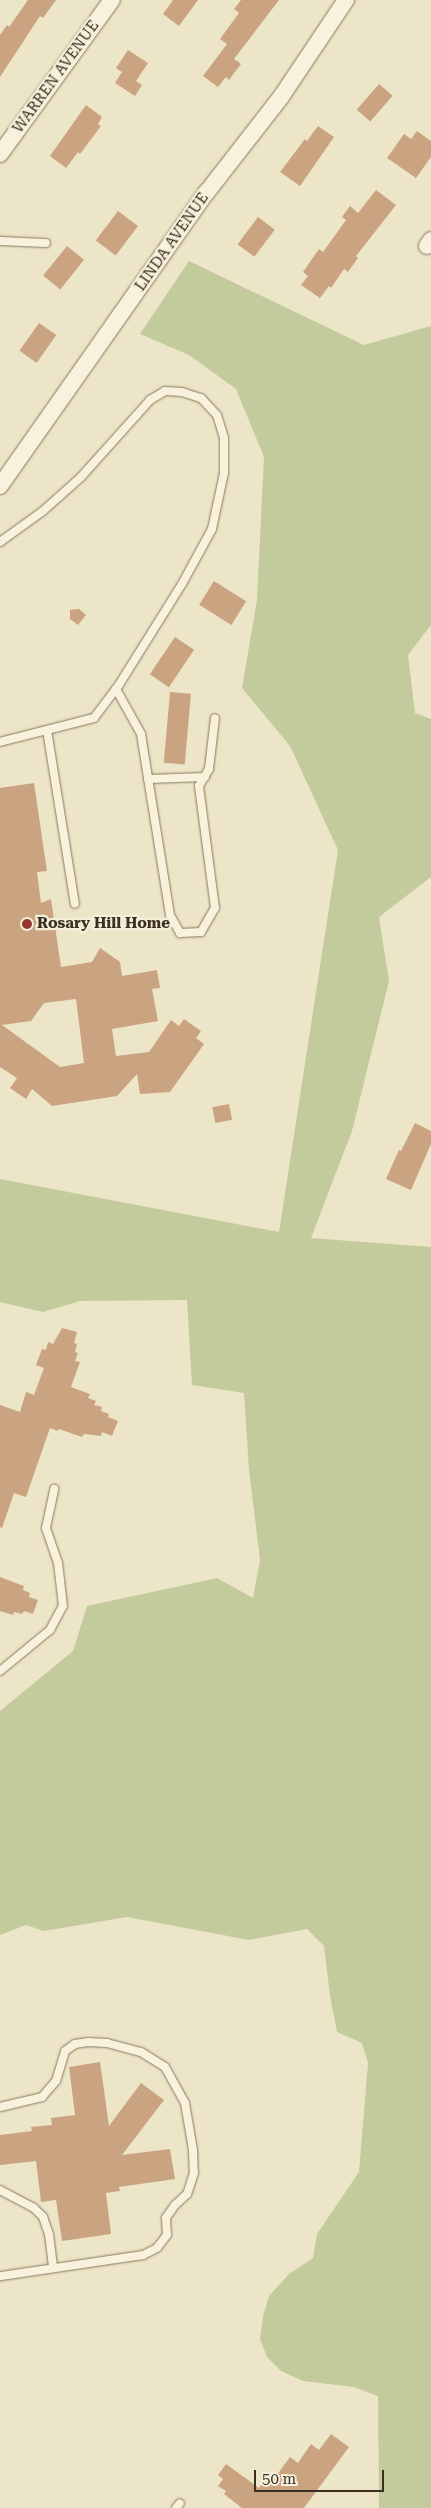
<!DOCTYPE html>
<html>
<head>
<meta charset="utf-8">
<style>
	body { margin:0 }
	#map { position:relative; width:431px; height:2508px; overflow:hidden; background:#ede5c8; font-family:"Roboto Serif",serif }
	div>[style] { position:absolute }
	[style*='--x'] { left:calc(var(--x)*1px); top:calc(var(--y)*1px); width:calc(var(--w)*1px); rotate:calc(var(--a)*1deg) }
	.green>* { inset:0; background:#c3cb9c }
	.building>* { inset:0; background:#caa380; transform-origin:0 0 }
	.roads { filter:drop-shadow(0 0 1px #89775e) drop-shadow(0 0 1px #89775e) }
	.lane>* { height:8px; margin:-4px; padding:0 4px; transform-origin:4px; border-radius:4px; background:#f8f1dc }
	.street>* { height:16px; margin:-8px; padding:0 8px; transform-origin:8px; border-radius:8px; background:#f8f1dc }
	.dots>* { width:14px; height:14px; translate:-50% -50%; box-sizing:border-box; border:2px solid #f5eed8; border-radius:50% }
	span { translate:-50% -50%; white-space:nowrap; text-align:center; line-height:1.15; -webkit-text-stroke:4.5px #f5eed8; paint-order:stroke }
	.street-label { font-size:15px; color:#3a2f21 }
	.poi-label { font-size:15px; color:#3a2f21; font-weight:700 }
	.left { translate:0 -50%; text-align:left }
	.scale { position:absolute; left:254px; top:2470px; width:130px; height:22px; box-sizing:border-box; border:2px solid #3a2f21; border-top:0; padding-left:6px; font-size:15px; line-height:18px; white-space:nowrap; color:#3a2f21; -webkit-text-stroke:4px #f5eed8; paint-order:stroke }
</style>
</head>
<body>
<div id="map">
	<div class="green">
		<div style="clip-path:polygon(189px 261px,364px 345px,431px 326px,431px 625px,408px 655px,415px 713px,431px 719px,431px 877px,379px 917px,389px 981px,352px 1131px,311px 1238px,431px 1247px,431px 2508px,379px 2508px,378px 2396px,354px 2387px,303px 2381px,281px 2371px,267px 2357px,260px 2339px,263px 2316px,269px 2296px,289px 2274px,313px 2258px,317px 2234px,359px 2172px,368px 2063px,362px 2043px,337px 2032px,330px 1996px,324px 1946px,307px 1929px,249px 1940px,127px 1917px,44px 1931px,26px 1925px,0 1935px,0 1711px,73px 1651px,87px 1606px,217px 1578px,253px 1598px,260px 1560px,249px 1470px,244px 1393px,192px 1385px,187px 1300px,80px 1301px,43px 1312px,0 1302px,0 1179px,279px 1232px,338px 850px,290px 746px,242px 688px,257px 600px,264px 457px,236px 389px,189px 355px,140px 334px)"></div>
	</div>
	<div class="building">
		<div style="clip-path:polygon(28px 0,56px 0,43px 18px,40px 16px,0 77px,0 35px,7px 25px,9px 27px)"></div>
		<div style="clip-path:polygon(173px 0,198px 0,179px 26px,163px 14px)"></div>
		<div style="clip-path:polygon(241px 0,279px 0,234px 59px,241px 64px,229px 80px,226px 77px,218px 87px,203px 76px,227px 44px,220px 39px,239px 13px,234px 9px)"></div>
		<div style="clip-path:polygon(128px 50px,148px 63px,136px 81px,142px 85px,135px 96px,115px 83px,122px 72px,116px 68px)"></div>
		<div style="left:379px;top:84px;width:18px;height:34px;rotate:41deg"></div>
		<div style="clip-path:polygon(86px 105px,102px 117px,98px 124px,101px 126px,80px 154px,78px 152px,66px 168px,50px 156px)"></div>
		<div style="clip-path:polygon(318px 126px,334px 137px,300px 186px,280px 172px,305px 139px,307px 141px)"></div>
		<div style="clip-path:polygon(417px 131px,431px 141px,431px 157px,416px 178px,387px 158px,404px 134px,411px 139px)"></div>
		<div style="clip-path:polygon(376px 190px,396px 205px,356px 256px,358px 258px,348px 272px,344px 269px,331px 288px,329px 286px,320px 298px,301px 285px,308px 276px,303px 272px,319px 249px,323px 252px,346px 220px,342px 217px,350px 206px,358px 213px)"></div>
		<div style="left:118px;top:211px;width:25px;height:37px;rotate:37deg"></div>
		<div style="left:258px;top:217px;width:21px;height:34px;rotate:37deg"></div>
		<div style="left:67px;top:246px;width:22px;height:38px;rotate:39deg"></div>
		<div style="left:39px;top:323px;width:21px;height:34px;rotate:35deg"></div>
		<div style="left:214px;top:581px;width:38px;height:28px;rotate:32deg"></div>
		<div style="clip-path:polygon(79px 609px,86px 615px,78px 625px,70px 619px,70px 610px)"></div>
		<div style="left:175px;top:637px;width:23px;height:45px;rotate:34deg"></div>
		<div style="left:170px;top:692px;width:21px;height:71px;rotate:5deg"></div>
		<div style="clip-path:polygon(evenodd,34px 783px,47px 871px,37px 872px,41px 903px,51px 899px,61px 967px,92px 962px,100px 948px,120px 962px,122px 976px,157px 970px,160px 988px,152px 989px,158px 1021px,112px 1029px,116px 1056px,149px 1052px,171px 1020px,179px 1026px,184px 1019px,201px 1031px,196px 1038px,204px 1044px,170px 1092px,140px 1094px,137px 1074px,117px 1096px,52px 1106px,32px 1089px,26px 1099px,10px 1088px,17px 1078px,0 1067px,0 788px,34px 783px,76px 999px,84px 1063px,60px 1067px,2px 1025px,31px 1021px,44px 1003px,76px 999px)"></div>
		<div style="left:229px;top:1104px;width:16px;height:17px;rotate:79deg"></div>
		<div style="clip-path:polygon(415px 1123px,431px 1131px,431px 1144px,411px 1190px,386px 1179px,399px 1150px,401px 1151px)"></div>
		<div style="clip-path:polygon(62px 1328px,77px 1332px,74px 1343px,77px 1344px,75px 1352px,78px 1353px,75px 1361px,80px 1362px,71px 1387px,90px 1394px,88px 1398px,96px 1401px,94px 1405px,102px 1407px,101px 1411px,109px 1414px,108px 1417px,118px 1421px,112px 1436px,102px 1432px,101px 1436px,84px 1434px,82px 1437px,59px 1429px,58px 1431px,50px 1428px,26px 1497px,14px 1493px,2px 1528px,0 1527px,0 1405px,20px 1412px,26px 1392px,34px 1395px,44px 1368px,36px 1365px,42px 1349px,46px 1350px,48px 1342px,53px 1344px)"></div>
		<div style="clip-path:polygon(0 1577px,24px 1586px,23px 1590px,30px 1593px,29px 1597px,38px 1600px,33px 1614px,24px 1611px,22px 1614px,14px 1612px,13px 1615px,0 1611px)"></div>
		<div style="clip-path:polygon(100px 2062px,109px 2126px,141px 2083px,164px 2100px,122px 2155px,170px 2149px,175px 2179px,119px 2187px,120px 2191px,106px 2193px,111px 2234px,62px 2241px,56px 2200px,41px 2202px,36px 2161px,0 2165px,0 2135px,32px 2131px,31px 2127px,52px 2125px,51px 2118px,75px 2115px,69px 2067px)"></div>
		<div style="clip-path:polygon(331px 2434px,349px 2447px,304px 2508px,242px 2508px,224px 2494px,226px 2491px,218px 2486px,223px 2479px,218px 2475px,226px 2464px,259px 2488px,268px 2475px,274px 2479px,290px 2457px,298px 2463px,311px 2444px,319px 2450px)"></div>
	</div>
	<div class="roads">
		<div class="lane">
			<div style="--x:0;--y:241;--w:46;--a:2.5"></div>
			<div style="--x:0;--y:542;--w:53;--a:-35.8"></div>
			<div style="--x:43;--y:511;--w:51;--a:-41.8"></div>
			<div style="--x:81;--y:477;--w:103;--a:-48.1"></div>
			<div style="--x:150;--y:400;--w:17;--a:-31"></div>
			<div style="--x:165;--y:391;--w:17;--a:3"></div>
			<div style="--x:182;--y:392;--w:20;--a:18"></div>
			<div style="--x:201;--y:398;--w:23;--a:47"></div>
			<div style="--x:217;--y:415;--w:24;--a:73"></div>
			<div style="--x:224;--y:438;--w:35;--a:90"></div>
			<div style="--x:224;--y:473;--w:57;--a:102.1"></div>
			<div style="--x:212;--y:529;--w:63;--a:118.6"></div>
			<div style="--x:182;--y:584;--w:119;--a:122"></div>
			<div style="--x:119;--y:685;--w:41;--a:127.1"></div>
			<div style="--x:94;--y:718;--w:97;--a:165.7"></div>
			<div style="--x:116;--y:689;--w:51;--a:60.9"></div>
			<div style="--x:141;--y:734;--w:183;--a:80.9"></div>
			<div style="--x:170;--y:915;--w:21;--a:61"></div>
			<div style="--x:180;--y:933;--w:21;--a:-3"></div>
			<div style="--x:201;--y:932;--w:28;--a:-60"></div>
			<div style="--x:215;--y:908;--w:123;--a:-97.5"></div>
			<div style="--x:199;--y:786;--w:20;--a:-60"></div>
			<div style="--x:209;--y:769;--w:51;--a:-83.3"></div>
			<div style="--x:47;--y:730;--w:176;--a:80.9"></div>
			<div style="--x:148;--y:779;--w:57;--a:-2"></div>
			<div style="--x:0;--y:1671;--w:65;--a:-39.4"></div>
			<div style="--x:50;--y:1630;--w:27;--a:-62"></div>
			<div style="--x:63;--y:1606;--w:43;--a:-96.6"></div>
			<div style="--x:58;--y:1563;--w:37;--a:-109"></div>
			<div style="--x:46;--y:1528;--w:40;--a:-78"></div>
			<div style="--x:0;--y:2107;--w:43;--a:-13.4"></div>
			<div style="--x:42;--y:2097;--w:21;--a:-49"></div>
			<div style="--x:56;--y:2081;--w:31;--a:-73"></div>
			<div style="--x:65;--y:2051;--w:12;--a:-35"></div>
			<div style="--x:75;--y:2044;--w:13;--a:-9"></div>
			<div style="--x:88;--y:2042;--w:19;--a:3"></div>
			<div style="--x:107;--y:2043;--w:35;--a:15"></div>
			<div style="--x:141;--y:2052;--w:28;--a:32"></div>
			<div style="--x:165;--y:2067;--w:41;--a:60.9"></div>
			<div style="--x:185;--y:2103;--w:48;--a:80.3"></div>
			<div style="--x:193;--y:2150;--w:23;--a:88"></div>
			<div style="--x:194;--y:2173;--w:22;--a:108"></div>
			<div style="--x:187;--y:2194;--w:16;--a:137"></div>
			<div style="--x:175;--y:2205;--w:16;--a:125"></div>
			<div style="--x:166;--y:2218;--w:17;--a:87"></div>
			<div style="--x:167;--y:2235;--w:16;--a:128"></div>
			<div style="--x:157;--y:2248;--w:16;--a:153"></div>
			<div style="--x:143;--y:2255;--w:145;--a:171.6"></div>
			<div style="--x:0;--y:2190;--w:38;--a:28"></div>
			<div style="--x:34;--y:2208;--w:13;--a:45"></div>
			<div style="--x:43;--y:2217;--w:18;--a:71"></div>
			<div style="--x:49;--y:2234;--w:34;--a:83"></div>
			<div style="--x:176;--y:2508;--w:6;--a:-51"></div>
		</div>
		<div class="street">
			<div style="--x:0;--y:154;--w:190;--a:-54"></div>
			<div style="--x:427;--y:246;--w:7;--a:-56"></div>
			<div style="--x:0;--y:486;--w:360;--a:-54.9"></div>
			<div style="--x:207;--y:192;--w:120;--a:-52.1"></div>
			<div style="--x:281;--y:97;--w:117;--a:-56.2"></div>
		</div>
	</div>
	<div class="dots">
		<div style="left:27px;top:924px;background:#963630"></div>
	</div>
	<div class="street-label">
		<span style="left:56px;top:77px;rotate:-54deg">WARREN AVENUE</span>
		<span style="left:172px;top:242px;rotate:-55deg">LINDA AVENUE</span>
	</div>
	<div class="poi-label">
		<span class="left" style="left:37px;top:924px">Rosary Hill Home</span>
	</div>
	<div class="scale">50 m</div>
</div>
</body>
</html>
